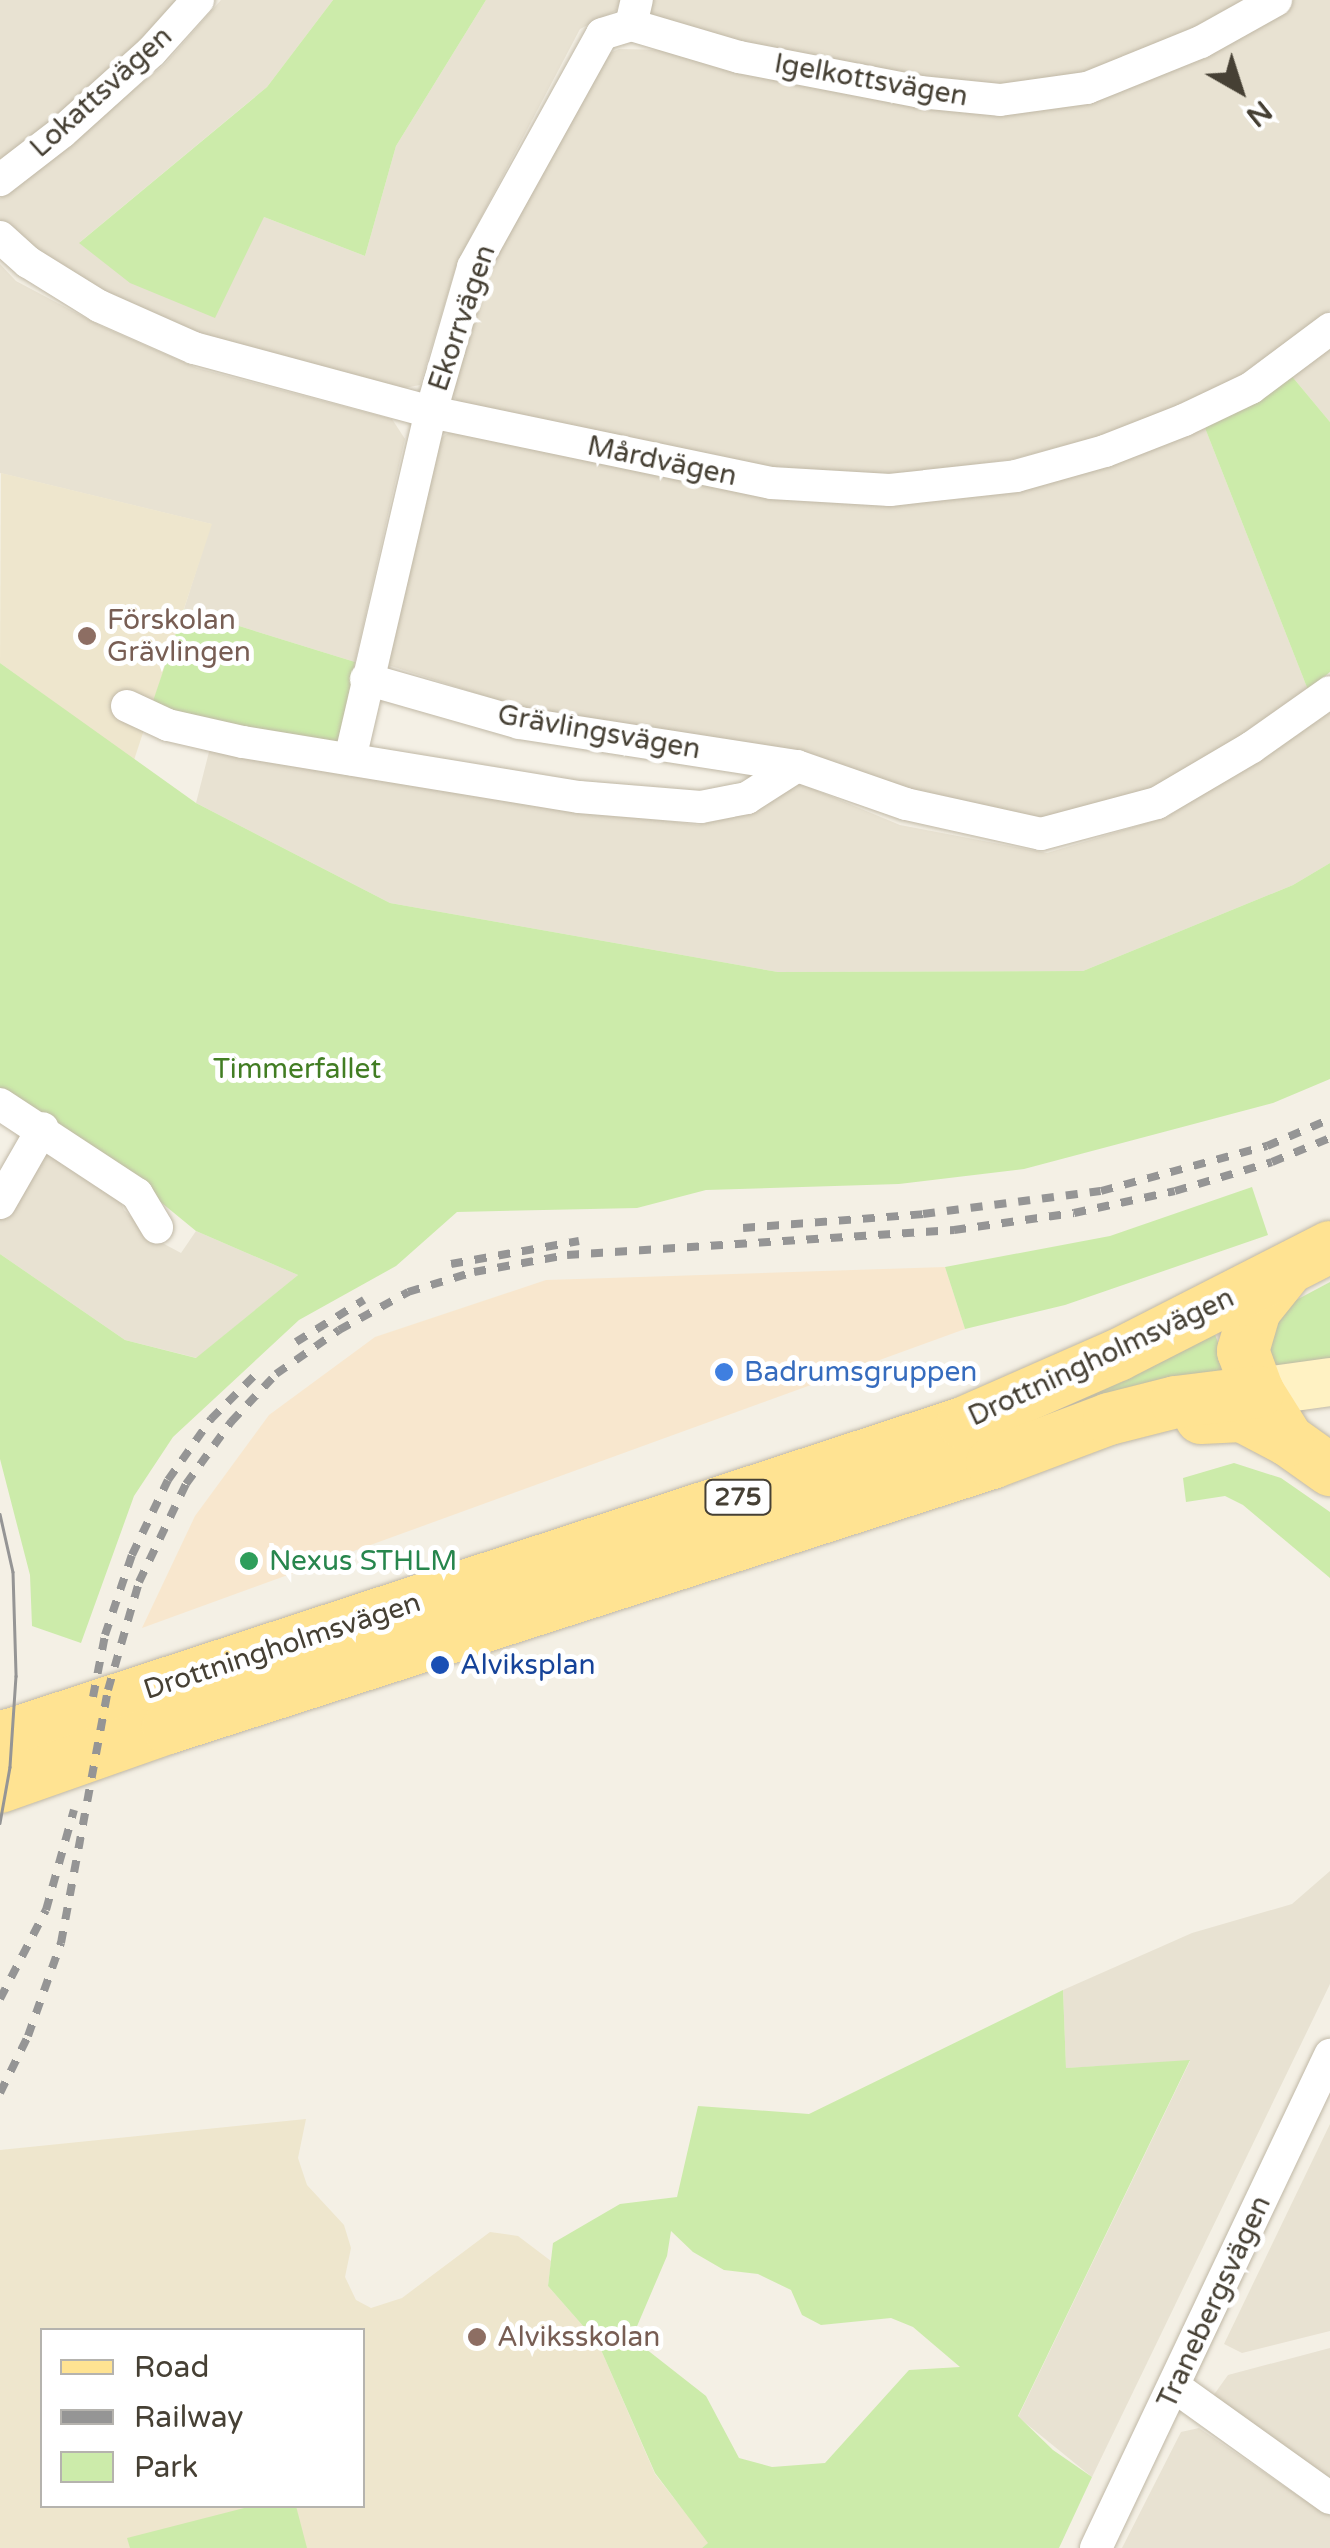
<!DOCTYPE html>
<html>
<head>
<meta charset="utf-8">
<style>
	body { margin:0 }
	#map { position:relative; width:1330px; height:2548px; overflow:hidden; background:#f4f0e5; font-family:"Varela Round",sans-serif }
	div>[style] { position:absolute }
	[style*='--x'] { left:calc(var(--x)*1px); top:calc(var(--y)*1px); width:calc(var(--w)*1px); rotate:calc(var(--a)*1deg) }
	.residential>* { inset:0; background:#e8e2d2 }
	.commercial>* { inset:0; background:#f8e7ce }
	.education>* { inset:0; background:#eee6cd }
	.green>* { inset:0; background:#ccebaa }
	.roads { filter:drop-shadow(0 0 2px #c0b8a6) drop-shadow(0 0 2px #c0b8a6) }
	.street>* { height:32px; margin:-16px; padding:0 16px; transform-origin:16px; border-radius:16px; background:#fff }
	.secondary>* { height:48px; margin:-24px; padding:0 24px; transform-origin:24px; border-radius:24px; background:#fff2c3 }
	.primary>* { height:52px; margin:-26px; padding:0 26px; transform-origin:26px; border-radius:26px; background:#ffe392 }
	.tram>* { height:2.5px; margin:-1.25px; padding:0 1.25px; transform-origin:1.25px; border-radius:1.25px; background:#959595 }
	.rail>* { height:8px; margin-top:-4px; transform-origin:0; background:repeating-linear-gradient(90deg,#959595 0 12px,transparent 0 24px) }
	.dots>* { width:28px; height:28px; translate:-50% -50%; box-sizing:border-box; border:5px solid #fff; border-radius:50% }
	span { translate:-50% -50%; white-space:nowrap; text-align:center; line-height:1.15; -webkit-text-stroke:10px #fff; paint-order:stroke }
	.shield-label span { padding:2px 8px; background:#fff; border:2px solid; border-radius:8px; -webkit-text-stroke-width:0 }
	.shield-label { font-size:25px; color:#464034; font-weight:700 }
	.street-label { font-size:28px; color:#464034 }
	.education-label { font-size:28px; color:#785e54 }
	.left { translate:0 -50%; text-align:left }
	.park-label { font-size:28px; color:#427d23 }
	.shop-label { font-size:28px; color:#366cbe }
	.leisure-label { font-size:28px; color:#27864d }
	.transit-label { font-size:28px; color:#164399 }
	.legend { position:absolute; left:40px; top:2328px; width:325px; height:180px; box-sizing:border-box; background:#fff; border:2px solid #b5b3ae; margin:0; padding:12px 18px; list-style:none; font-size:30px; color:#464034 }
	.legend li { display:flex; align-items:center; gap:20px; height:50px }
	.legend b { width:50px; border:2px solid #b5b3ae }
	.north { position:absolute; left:1190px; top:40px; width:100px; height:100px; -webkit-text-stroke:8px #fff; paint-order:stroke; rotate:141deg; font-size:28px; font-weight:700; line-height:40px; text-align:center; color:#464034 }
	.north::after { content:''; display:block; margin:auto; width:35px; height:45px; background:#464034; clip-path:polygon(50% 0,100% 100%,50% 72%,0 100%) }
</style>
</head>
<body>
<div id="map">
	<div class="residential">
		<div style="clip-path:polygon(0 0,183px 0,53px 122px,0 162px)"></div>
		<div style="clip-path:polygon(221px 0,333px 0,267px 87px,80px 242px,264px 217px,365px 256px,396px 146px,486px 0,620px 0,617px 10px,580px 29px,457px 263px,420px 385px,399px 389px,199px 338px,110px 297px,35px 255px,0 221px,0 198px,164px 65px)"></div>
		<div style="clip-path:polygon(644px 0,1243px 0,1196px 26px,1081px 75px,998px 86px,918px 79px,737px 44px,651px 20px)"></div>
		<div style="clip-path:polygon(1290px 0,1330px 0,1330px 310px,1246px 375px,1118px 431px,1013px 459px,892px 476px,774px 472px,462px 406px,446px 388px,481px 265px,600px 57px,619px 49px,664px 50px,1003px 108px)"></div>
		<div style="clip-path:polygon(0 264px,16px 281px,101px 326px,197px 368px,392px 419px,405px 439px,355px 662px,184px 609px,211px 524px,0 473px)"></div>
		<div style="clip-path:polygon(1330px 343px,1330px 422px,1290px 374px)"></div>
		<div style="clip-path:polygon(1205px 428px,1308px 690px,1247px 738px,1151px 794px,1039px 824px,525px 709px,388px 665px,436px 441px,450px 432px,895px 503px)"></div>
		<div style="clip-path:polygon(1330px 707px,1330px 863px,1293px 885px,1083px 971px,778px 972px,390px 903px,196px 803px,211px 744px,571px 808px,698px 825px,750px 813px,799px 783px,900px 825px,1047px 853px,1167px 817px)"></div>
		<div style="clip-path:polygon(48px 1141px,114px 1184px,124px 1210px,153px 1238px,181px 1253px,196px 1231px,298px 1275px,197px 1358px,125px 1340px,0 1254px,0 1214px)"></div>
		<div style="clip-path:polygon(1330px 1871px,1330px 1984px,1092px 2477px,1018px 2417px,1190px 2061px,1066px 2068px,1063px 1990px,1192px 1933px,1292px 1904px)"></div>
		<div style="clip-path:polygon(1330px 2124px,1330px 2331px,1242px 2353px,1224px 2344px)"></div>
		<div style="clip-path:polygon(1330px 2348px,1330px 2483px,1213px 2396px,1228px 2375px)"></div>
		<div style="clip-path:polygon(1199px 2428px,1312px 2505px,1330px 2511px,1330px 2548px,1122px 2548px,1181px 2432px)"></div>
	</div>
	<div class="commercial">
		<div style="clip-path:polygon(945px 1267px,965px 1329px,142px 1628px,195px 1516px,269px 1415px,375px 1337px,546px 1280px)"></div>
	</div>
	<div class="education">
		<div style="clip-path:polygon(1px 473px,212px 524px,134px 760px,0 663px)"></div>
		<div style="clip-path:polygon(evenodd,306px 2119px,298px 2158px,307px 2185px,344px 2225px,351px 2248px,345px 2277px,356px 2300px,371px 2308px,402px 2298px,490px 2232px,518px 2236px,551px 2261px,548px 2286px,598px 2343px,655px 2474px,709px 2543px,702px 2548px,0 2548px,0 2150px,306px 2119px,42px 2330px,362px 2330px,362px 2506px,42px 2506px,42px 2330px)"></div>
	</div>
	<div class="green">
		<div style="clip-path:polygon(333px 0,486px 0,396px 146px,365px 256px,264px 217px,215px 318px,130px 283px,79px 243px,267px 87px)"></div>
		<div style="clip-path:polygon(1290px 374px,1330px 422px,1330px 672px,1308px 690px,1205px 428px)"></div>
		<div style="clip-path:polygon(184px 609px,355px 662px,339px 745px,170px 713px,152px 704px)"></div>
		<div style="clip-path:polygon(0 663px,196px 803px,390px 903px,778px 972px,1083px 971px,1293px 885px,1330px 863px,1330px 1079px,1273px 1103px,1024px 1169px,899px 1184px,706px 1190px,637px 1208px,457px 1212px,396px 1266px,299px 1320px,173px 1437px,134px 1496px,81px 1643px,32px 1626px,30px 1575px,0 1459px,0 1254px,125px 1340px,196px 1358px,298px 1275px,196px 1231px,146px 1190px,0 1094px)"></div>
		<div style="clip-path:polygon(1252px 1187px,1268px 1235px,1065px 1305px,965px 1329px,945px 1267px,1110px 1236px)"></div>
		<div style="clip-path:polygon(1330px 1282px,1330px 1362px,1274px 1372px,1255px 1341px,1270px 1314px)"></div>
		<div style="clip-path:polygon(1213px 1329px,1231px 1378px,1022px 1422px)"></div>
		<div style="clip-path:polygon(1234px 1463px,1281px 1478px,1330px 1512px,1330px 1578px,1243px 1505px,1225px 1496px,1186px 1502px,1183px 1478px)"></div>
		<div style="clip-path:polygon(evenodd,1063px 1990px,1066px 2068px,1190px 2060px,1018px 2416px,1053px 2450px,1092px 2477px,1059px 2548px,702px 2548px,708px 2543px,655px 2473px,598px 2343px,548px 2286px,553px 2243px,620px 2204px,677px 2197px,698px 2106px,809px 2114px,1063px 1990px,671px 2231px,693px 2252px,724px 2270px,758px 2274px,791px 2290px,802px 2315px,821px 2325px,891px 2318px,913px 2327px,960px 2367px,909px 2370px,825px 2463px,772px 2467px,739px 2458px,706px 2396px,632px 2338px,667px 2256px,671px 2231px)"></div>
		<div style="clip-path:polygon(252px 2506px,296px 2506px,307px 2548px,130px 2548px,127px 2538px)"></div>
	</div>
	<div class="roads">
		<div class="street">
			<div style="--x:631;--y:25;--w:113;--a:16.5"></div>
			<div style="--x:739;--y:57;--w:184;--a:10.9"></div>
			<div style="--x:920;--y:92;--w:80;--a:5.7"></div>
			<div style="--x:1000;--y:100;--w:88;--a:-7.9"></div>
			<div style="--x:1087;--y:88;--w:123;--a:-22"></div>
			<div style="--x:1201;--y:42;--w:86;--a:-29.2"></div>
			<div style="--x:0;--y:180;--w:78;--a:-37.7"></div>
			<div style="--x:62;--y:132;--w:121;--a:-42"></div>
			<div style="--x:152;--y:51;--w:69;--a:-48"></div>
			<div style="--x:0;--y:237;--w:38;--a:42"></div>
			<div style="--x:28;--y:262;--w:84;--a:31.8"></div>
			<div style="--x:99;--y:306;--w:104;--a:23.9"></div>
			<div style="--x:194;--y:348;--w:245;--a:15.1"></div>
			<div style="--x:431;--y:412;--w:347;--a:11.8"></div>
			<div style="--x:771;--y:483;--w:119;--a:3.4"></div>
			<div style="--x:890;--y:490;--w:127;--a:-6.3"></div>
			<div style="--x:1016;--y:476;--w:92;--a:-15.7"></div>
			<div style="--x:1105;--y:451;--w:85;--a:-21.4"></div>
			<div style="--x:1184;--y:420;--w:74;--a:-25.5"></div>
			<div style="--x:1251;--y:388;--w:99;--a:-36.8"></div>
			<div style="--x:366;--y:679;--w:159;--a:16"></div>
			<div style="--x:519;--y:723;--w:281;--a:8.8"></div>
			<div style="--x:797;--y:766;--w:115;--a:19.2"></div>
			<div style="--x:906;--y:804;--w:138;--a:12.5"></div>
			<div style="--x:1041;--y:834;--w:120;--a:-15"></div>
			<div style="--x:1157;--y:803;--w:110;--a:-30.5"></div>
			<div style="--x:1252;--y:747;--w:95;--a:-35.2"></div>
			<div style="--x:127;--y:706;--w:45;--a:24.9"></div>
			<div style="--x:168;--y:725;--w:77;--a:12.8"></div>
			<div style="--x:243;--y:742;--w:340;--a:9.3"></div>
			<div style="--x:579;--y:797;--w:122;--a:4.7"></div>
			<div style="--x:701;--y:807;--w:47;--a:-11.1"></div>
			<div style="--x:747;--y:798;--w:59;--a:-32.6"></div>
			<div style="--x:350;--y:759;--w:356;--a:-76.9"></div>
			<div style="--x:431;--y:412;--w:151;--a:-73.8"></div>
			<div style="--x:473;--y:267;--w:266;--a:-61"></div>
			<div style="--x:602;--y:34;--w:30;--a:-17"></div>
			<div style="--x:631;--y:25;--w:26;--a:-77"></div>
			<div style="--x:0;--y:1104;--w:164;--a:33.3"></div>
			<div style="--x:137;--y:1194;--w:39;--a:59"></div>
			<div style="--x:0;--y:1203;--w:86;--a:-60.2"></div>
			<div style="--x:1175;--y:2387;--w:191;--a:35.6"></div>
			<div style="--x:1096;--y:2548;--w:546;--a:-64.61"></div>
		</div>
		<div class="secondary">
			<div style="--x:1258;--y:1392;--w:73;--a:-7.9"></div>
		</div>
		<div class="primary">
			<div style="--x:1284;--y:1274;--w:46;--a:128.9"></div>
			<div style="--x:1255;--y:1310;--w:43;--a:106.3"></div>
			<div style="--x:1243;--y:1351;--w:44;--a:69.9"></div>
			<div style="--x:1258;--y:1392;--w:57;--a:58"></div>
			<div style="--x:1288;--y:1440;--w:52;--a:35.5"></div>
			<div style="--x:1201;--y:1418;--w:41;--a:-2.8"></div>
			<div style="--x:1242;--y:1416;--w:52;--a:27.6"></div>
			<div style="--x:0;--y:1738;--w:1013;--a:-18.11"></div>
			<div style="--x:963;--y:1423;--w:169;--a:-23.7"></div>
			<div style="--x:1118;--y:1355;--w:238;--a:-27"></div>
			<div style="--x:0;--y:1787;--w:178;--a:-19.4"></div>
			<div style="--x:168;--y:1728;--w:866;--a:-17.83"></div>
			<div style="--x:992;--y:1463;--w:125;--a:-20.6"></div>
			<div style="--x:1109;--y:1419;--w:69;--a:-14.2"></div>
			<div style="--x:1176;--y:1402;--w:83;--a:-7"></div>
		</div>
	</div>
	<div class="tram">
		<div style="--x:0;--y:1514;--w:59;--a:77.4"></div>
		<div style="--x:13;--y:1572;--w:104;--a:88.3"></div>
		<div style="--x:16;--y:1676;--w:91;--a:93.8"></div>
		<div style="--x:10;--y:1767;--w:57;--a:100.1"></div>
	</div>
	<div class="rail">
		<div style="--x:743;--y:1228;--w:181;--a:-4.4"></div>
		<div style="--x:923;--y:1214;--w:179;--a:-7.4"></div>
		<div style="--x:1101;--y:1191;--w:172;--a:-15.2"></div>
		<div style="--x:1267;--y:1146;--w:69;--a:-23.2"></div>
		<div style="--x:451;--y:1264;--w:130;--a:-10.2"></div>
		<div style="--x:296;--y:1342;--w:80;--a:-31.7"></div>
		<div style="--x:93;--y:1697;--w:63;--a:-79"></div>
		<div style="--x:105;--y:1635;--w:84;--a:-71.4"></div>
		<div style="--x:132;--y:1555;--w:83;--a:-64.4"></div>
		<div style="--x:168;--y:1480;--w:75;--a:-54.8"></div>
		<div style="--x:211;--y:1419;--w:65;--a:-45"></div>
		<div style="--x:0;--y:1999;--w:100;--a:-62.7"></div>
		<div style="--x:46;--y:1910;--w:104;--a:-74.4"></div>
		<div style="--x:0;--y:2093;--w:64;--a:-63.8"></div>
		<div style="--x:28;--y:2036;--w:99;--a:-70.5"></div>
		<div style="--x:61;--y:1943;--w:257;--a:-79.5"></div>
		<div style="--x:108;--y:1690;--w:112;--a:-74"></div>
		<div style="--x:139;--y:1582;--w:109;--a:-64.4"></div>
		<div style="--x:186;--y:1484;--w:77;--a:-54"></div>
		<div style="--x:231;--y:1422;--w:66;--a:-46.8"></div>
		<div style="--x:276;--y:1374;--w:77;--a:-34.9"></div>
		<div style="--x:339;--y:1330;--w:79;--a:-28.8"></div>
		<div style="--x:408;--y:1292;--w:69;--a:-16.9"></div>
		<div style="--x:474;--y:1272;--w:95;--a:-10.4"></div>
		<div style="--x:567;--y:1255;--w:388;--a:-3.7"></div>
		<div style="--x:954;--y:1230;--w:121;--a:-8.1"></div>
		<div style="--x:1074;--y:1213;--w:103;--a:-12.3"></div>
		<div style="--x:1175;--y:1191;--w:101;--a:-16.6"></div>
		<div style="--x:1272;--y:1162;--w:63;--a:-22.5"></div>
	</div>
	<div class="dots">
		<div style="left:87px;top:636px;background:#8d6e63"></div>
		<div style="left:724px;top:1372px;background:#3f7fe0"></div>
		<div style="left:249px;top:1561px;background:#2e9e5b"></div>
		<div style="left:440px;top:1665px;background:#1a4fb4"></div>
		<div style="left:477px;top:2337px;background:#8d6e63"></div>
	</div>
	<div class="shield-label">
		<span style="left:738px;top:1497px">275</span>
	</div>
	<div class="street-label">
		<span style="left:871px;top:80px;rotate:10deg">Igelkottsvägen</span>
		<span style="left:101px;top:92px;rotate:-42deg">Lokattsvägen</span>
		<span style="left:462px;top:318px;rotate:-71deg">Ekorrvägen</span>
		<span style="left:662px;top:461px;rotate:12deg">Mårdvägen</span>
		<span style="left:599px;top:732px;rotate:10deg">Grävlingsvägen</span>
		<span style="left:1101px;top:1357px;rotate:-25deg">Drottningholmsvägen</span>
		<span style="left:282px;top:1646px;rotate:-18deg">Drottningholmsvägen</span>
		<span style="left:1214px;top:2302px;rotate:-65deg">Tranebergsvägen</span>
	</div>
	<div class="education-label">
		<span class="left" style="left:107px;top:636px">Förskolan<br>Grävlingen</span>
		<span class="left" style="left:497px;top:2337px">Alviksskolan</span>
	</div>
	<div class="park-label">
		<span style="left:297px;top:1069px">Timmerfallet</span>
	</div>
	<div class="shop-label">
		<span class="left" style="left:744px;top:1372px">Badrumsgruppen</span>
	</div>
	<div class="leisure-label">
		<span class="left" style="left:269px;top:1561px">Nexus STHLM</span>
	</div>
	<div class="transit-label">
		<span class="left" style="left:460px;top:1665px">Alviksplan</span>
	</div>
	<ul class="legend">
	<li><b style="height:12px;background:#ffe392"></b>Road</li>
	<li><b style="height:12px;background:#959595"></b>Railway</li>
	<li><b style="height:28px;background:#ccebaa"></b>Park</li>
	</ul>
	<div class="north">N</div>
</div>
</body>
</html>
